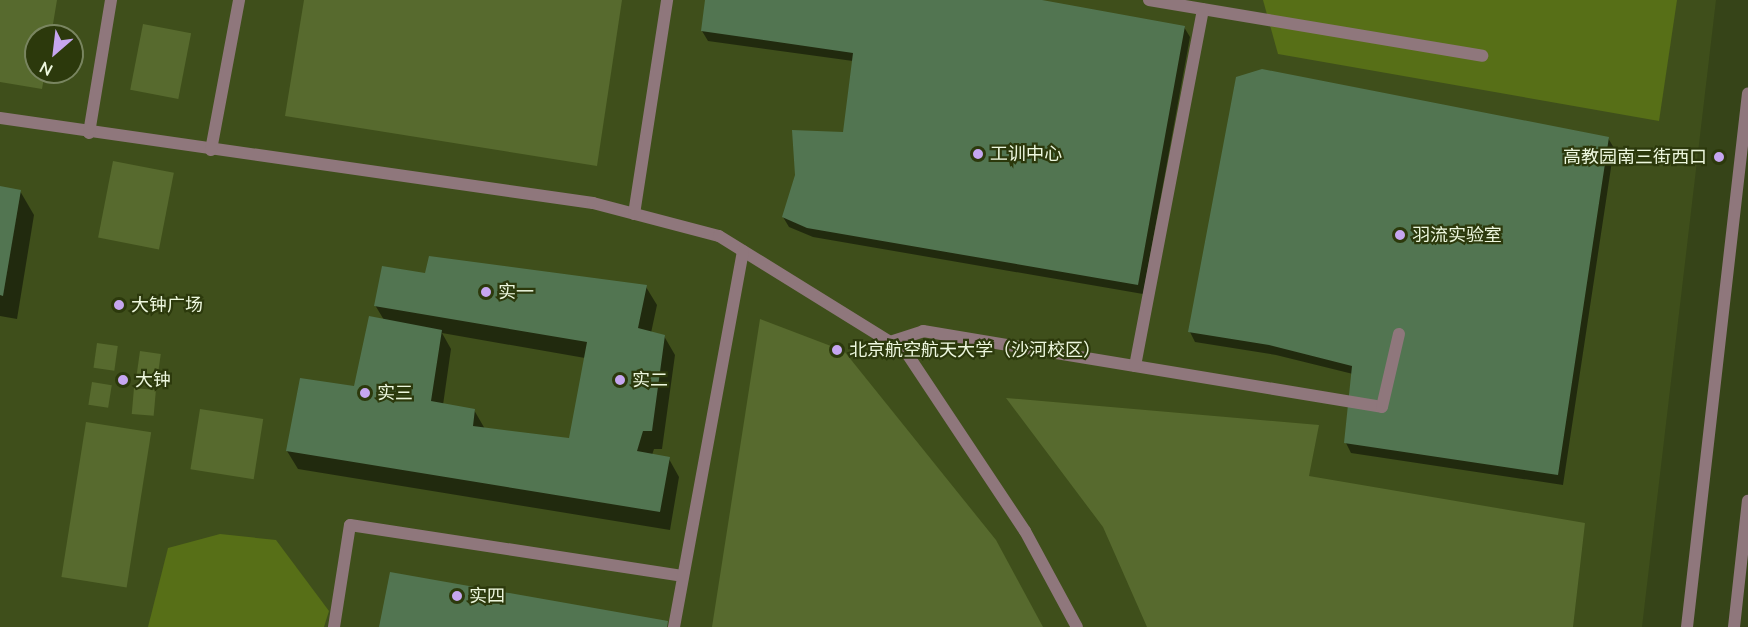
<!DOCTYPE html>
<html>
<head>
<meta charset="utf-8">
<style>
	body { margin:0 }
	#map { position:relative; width:1748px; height:627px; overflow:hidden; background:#364418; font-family:"Nunito Sans","Noto Sans SC",sans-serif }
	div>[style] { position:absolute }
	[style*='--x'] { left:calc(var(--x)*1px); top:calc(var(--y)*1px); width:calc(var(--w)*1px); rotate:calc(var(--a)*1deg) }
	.built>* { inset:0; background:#3f4f1b }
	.green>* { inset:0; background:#576a2e; transform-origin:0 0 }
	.forest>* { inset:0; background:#576f17 }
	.shadow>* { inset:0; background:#0007 }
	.building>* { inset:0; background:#527551 }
	.minor>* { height:12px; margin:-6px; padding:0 6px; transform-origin:6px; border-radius:6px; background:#8f777c }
	.tertiary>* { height:12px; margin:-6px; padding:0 6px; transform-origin:6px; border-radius:6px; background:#8f777c }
	.dots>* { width:16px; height:16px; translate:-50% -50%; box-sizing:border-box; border:3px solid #2c390c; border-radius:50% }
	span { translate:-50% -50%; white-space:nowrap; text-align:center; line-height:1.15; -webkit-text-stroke:4.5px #2c390c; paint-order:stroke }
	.poi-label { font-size:18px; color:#edf7de }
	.left { translate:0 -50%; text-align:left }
	.right { translate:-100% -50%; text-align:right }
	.north { position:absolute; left:24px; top:24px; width:60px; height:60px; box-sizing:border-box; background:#2c390c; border:2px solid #798560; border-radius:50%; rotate:208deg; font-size:16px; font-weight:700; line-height:24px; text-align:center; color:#edf7de }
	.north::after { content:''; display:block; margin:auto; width:21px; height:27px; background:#c6a6f0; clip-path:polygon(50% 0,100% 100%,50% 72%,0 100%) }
</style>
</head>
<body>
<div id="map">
	<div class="built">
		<div style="clip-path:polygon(evenodd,0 0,1716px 0,1642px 627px,0 627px,0 0,36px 36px,72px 36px,72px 72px,36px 72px,36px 36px)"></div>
	</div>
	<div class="green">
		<div style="clip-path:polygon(0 0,57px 0,51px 36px,36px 36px,36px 72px,45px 72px,42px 89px,0 82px)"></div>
		<div style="clip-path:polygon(304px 0,622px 0,597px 166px,285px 116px)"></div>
		<div style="left:143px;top:24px;width:49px;height:67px;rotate:11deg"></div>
		<div style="left:113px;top:161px;width:62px;height:78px;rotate:11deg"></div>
		<div style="clip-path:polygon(760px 319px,844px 351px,996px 540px,1043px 627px,712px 627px)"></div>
		<div style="left:97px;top:343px;width:21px;height:25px;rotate:8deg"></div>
		<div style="left:140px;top:351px;width:21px;height:25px;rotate:8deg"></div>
		<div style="left:92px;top:382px;width:20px;height:23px;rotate:9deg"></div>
		<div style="left:134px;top:388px;width:22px;height:26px;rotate:5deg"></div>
		<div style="clip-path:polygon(1006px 398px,1319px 425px,1309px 476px,1585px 523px,1573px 627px,1147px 627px,1103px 527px)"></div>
		<div style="left:200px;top:409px;width:64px;height:61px;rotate:9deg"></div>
		<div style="left:86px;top:422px;width:66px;height:157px;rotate:9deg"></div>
	</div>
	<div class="forest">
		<div style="clip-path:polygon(1263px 0,1677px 0,1659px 121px,1278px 54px)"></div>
		<div style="clip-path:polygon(220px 534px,276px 540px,329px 611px,324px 627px,148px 627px,168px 548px)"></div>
	</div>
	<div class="shadow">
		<div style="clip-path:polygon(707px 0,1034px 0,1184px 27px,1190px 37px,1143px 294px,813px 237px,789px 227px,783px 217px,844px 134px,853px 61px,708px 41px,702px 31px)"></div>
		<div style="clip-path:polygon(1608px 138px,1614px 148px,1563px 485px,1351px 453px,1346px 443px,1353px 374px,1276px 355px,1195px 342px,1190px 332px)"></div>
		<div style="clip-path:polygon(0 187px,20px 191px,34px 215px,17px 319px,0 316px)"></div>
		<div style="clip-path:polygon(evenodd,426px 275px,646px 287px,657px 305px,651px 333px,664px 336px,675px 355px,662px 449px,654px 449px,652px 455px,669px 459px,679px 477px,670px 530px,298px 469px,287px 451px,355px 387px,384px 320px,375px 305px,426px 275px,442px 333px,585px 358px,570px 440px,485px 429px,474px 410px,443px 405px,451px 349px,442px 333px)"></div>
	</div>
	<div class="building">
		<div style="clip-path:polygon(705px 0,1042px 0,1185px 26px,1138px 285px,807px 228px,782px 217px,795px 175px,792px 130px,843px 132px,853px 53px,701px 31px)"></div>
		<div style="clip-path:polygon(1262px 69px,1609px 137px,1558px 475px,1344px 443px,1352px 366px,1269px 345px,1188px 332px,1236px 77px)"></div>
		<div style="clip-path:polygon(0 186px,21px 190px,3px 296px,0 295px)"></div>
		<div style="clip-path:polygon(429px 256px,647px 285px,638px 328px,665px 335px,652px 431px,643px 431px,637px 451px,670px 457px,660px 512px,286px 451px,300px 378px,354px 386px,369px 316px,442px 330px,431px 401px,475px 409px,473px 426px,569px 438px,587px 342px,374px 306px,382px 266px,425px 273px)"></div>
		<div style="clip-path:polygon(390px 572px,668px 621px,667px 627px,379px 627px)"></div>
	</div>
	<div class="minor">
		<div style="--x:1149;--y:0;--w:338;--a:9.5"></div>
		<div style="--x:0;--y:118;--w:599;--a:8.16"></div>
		<div style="--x:593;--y:203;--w:130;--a:14.7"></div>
		<div style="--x:719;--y:236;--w:220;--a:31.8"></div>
		<div style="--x:906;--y:352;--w:215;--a:56.4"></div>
		<div style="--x:1025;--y:531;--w:109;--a:61.6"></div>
		<div style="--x:89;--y:133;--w:135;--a:-80.6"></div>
		<div style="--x:211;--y:150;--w:153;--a:-79.4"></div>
		<div style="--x:634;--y:214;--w:217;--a:-81.2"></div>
		<div style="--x:890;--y:342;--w:35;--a:-18"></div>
		<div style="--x:923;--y:331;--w:465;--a:9.4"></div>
		<div style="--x:1382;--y:407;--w:75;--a:-76.9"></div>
		<div style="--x:1135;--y:366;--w:363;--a:-79.2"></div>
		<div style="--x:334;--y:627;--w:103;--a:-81.1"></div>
		<div style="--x:350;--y:525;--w:336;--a:8.7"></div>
		<div style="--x:674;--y:627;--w:382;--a:-79.6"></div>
	</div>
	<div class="tertiary">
		<div style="--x:1687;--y:627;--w:537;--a:-83.48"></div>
		<div style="--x:1734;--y:627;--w:127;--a:-83.7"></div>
	</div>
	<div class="dots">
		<div style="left:978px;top:154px;background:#c6a6f0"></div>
		<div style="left:1719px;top:157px;background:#c6a6f0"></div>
		<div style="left:1400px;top:235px;background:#c6a6f0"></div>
		<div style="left:486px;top:292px;background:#c6a6f0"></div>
		<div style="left:119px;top:305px;background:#c6a6f0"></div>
		<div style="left:837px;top:350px;background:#c6a6f0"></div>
		<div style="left:123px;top:380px;background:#c6a6f0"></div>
		<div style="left:620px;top:380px;background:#c6a6f0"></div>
		<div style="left:365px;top:393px;background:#c6a6f0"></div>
		<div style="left:457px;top:596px;background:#c6a6f0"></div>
	</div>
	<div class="poi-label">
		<span class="left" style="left:990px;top:154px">工训中心</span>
		<span class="right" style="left:1707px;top:157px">高教园南三街西口</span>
		<span class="left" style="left:1412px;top:235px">羽流实验室</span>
		<span class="left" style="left:498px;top:292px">实一</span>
		<span class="left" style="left:131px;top:305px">大钟广场</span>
		<span class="left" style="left:849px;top:350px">北京航空航天大学（沙河校区）</span>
		<span class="left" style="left:135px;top:380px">大钟</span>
		<span class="left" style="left:632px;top:380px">实二</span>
		<span class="left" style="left:377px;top:393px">实三</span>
		<span class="left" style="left:469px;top:596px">实四</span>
	</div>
	<div class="north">N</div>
</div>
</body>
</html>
